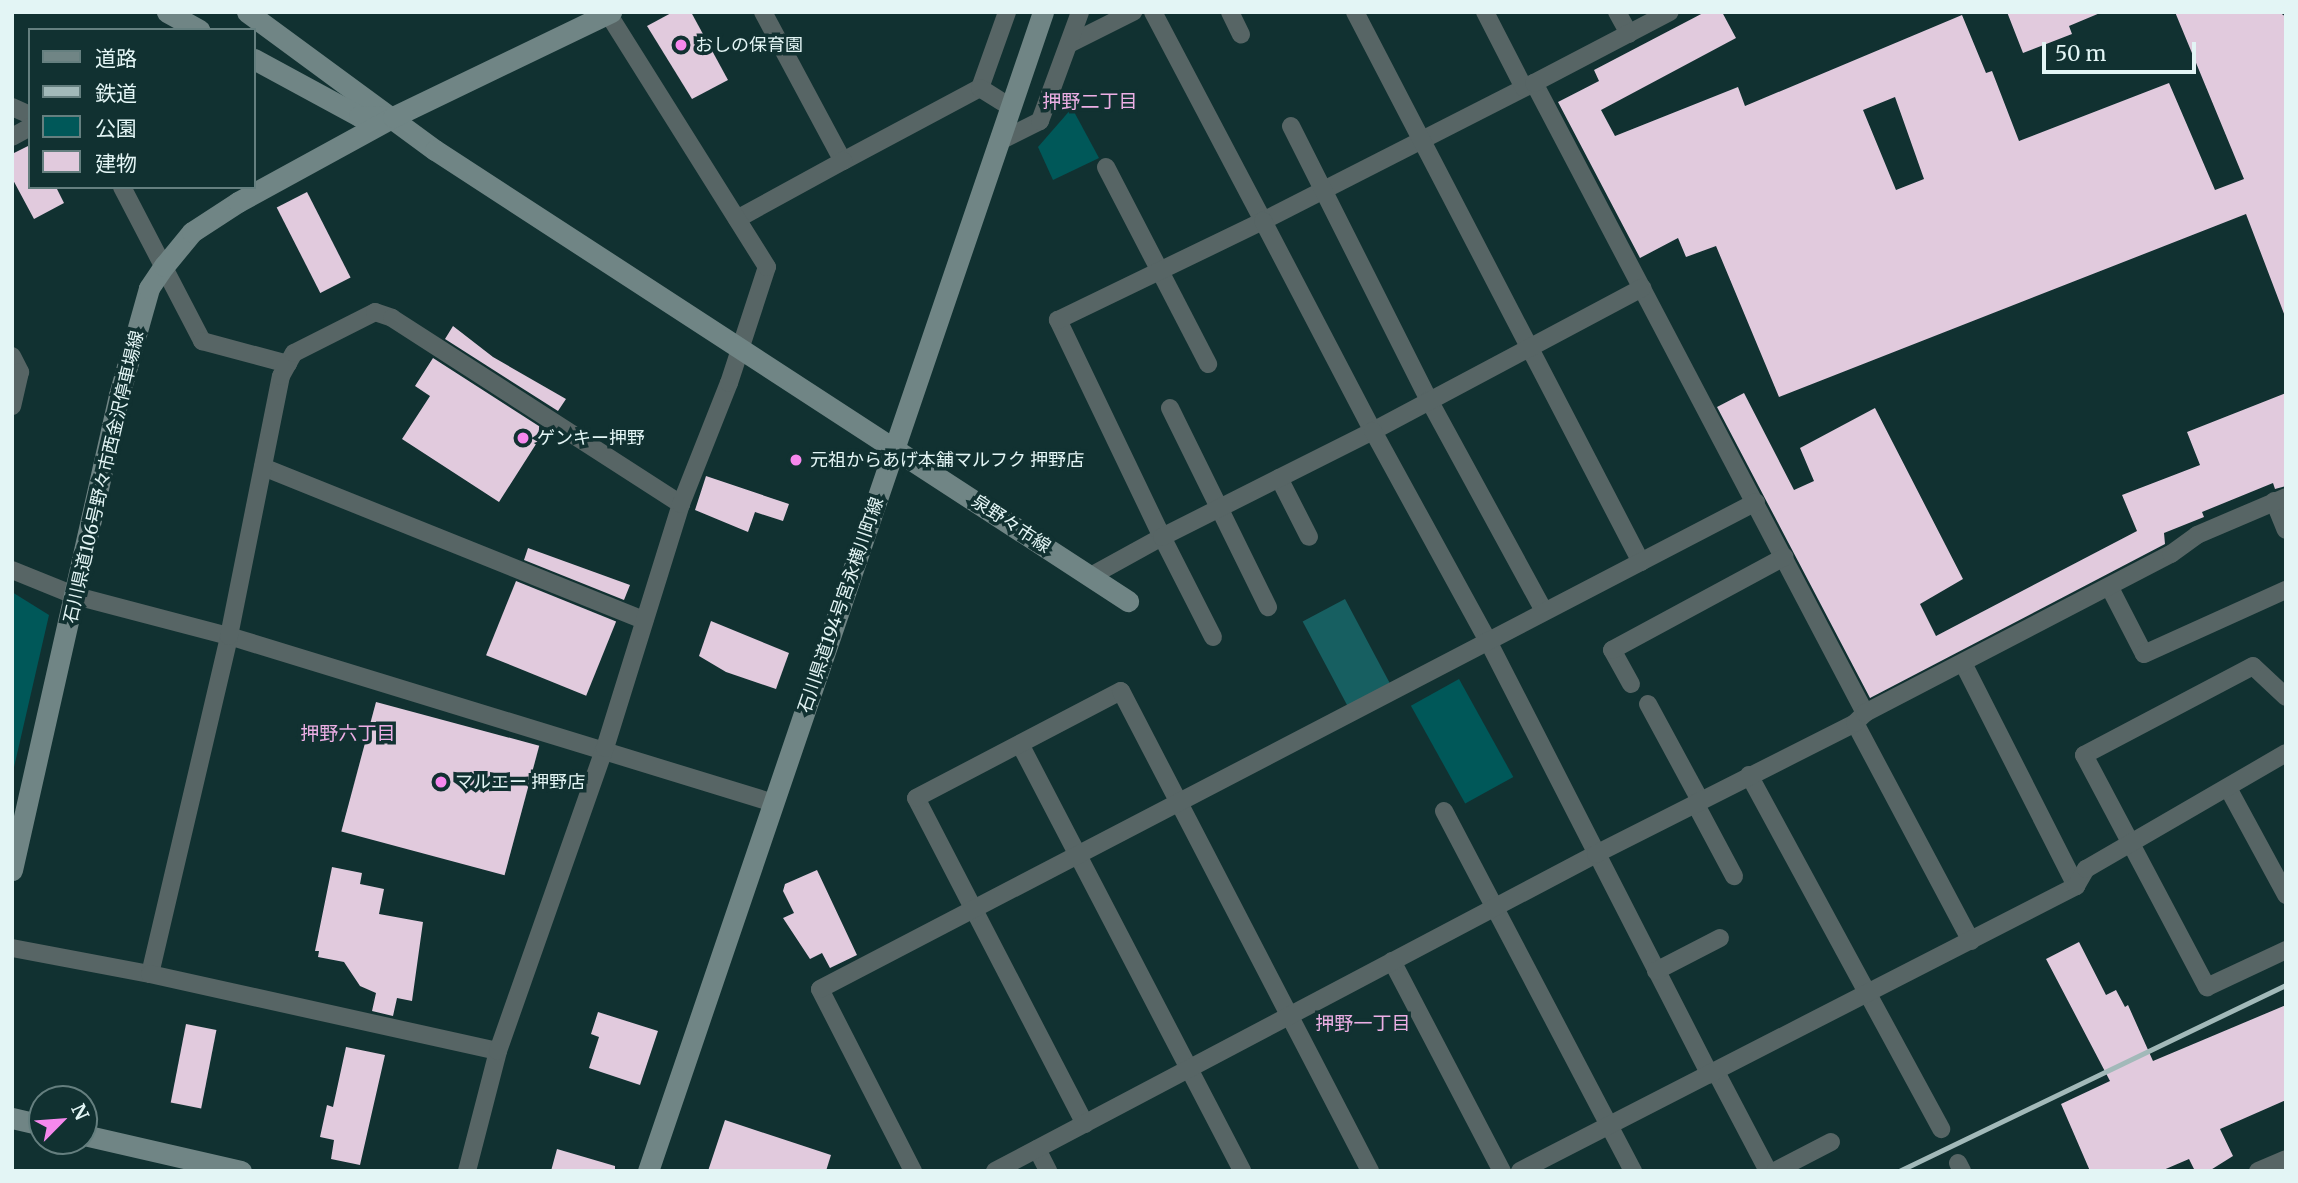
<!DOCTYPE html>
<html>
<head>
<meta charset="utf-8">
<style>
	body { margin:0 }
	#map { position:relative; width:2298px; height:1183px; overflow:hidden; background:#113131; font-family:Merriweather,"Noto Sans JP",serif }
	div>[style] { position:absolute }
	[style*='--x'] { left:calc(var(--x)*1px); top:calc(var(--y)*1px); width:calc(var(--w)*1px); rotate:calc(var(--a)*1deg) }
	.green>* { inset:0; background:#005859; transform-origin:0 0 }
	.forest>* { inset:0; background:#175f61; transform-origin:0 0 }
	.building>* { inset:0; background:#e1cadd; transform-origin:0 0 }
	.street>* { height:18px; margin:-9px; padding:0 9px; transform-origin:9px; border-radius:9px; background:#576565 }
	.secondary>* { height:21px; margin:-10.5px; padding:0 10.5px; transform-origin:10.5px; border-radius:10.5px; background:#708585 }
	.rail>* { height:5px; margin:-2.5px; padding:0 2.5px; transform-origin:2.5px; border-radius:2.5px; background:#a2b9b9 }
	.dots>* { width:19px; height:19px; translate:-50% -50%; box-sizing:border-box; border:4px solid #113131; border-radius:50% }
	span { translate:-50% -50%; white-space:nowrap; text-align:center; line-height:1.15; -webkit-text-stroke:7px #113131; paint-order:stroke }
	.poi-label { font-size:18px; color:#e3f5f5 }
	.left { translate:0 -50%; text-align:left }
	.street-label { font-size:18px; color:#e3f5f5 }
	.neighbourhood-label { font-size:19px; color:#ecafe5 }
	.frame { position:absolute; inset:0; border:14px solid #e3f5f5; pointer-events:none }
	.legend { position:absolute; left:28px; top:28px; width:228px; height:161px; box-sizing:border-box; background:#113131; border:2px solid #657f7f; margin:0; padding:9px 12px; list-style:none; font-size:21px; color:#e3f5f5 }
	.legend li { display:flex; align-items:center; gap:14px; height:35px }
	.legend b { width:35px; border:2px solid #657f7f }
	.north { position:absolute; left:28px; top:1085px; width:70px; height:70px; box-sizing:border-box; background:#113131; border:2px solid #657f7f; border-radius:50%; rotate:65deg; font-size:19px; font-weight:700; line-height:28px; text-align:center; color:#e3f5f5 }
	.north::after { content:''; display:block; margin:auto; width:24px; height:32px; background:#f688ed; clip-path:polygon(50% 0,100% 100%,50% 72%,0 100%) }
	.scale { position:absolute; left:2042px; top:42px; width:154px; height:32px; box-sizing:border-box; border:4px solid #e3f5f5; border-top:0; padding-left:9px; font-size:21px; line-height:24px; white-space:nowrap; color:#e3f5f5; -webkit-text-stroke:5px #113131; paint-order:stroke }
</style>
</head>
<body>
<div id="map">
	<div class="green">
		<div style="clip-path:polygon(1072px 108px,1099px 158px,1053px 180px,1038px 147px)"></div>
		<div style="clip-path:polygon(12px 592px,49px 615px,12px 776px)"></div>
		<div style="left:1459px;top:679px;width:112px;height:55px;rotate:61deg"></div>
	</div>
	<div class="forest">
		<div style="left:1345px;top:599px;width:98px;height:48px;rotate:62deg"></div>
	</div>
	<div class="building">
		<div style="clip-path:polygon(673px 12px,691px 12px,728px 80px,692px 99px,647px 26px)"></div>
		<div style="clip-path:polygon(evenodd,1705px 12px,1722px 12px,1736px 38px,1601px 110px,1615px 136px,1738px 87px,1745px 106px,1962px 15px,1986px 73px,1992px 71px,2019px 141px,2169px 83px,2215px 190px,2244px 179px,2175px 12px,2279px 12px,2286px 17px,2286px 319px,2246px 214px,1779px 397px,1716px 246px,1686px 257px,1678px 238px,1640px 258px,1558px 102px,1599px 81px,1594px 70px,1705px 12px,1895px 97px,1924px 179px,1896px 190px,1863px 110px,1895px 97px)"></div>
		<div style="clip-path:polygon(2007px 12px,2100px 12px,2100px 13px,2069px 26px,2072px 34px,2023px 53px)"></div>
		<div style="clip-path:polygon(30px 145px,30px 187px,56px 187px,64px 203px,34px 219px,12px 178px,12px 154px)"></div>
		<div style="left:307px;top:192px;width:96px;height:34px;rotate:63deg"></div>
		<div style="clip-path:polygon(453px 326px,493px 357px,566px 399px,558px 411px,445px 339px)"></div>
		<div style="clip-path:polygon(433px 358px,545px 430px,499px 502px,402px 439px,430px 396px,415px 386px)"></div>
		<div style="clip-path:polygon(1744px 393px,1794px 490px,1814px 481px,1800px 448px,1875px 408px,1963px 579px,1920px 604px,1936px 636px,2137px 531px,2122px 495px,2200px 465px,2187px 432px,2286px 393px,2286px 486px,2275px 489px,2273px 483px,2202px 512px,2204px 517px,2164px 533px,2165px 544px,1870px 698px,1717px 407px)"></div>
		<div style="clip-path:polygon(706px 476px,789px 504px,783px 521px,755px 512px,748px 532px,695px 510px)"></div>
		<div style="clip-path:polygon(528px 548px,630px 585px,624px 600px,524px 560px)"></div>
		<div style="left:516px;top:581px;width:108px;height:80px;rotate:22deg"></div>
		<div style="clip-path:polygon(711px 621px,789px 653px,776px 689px,726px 672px,699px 656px)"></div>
		<div style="left:376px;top:702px;width:169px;height:134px;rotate:15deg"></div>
		<div style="clip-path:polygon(332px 867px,362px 873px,360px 884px,384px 889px,379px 914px,423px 922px,412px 1001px,397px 998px,393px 1016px,372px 1011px,376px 993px,360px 986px,344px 962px,318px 957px,319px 951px,315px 951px)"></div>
		<div style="clip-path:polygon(817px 870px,857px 955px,830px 968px,822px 953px,810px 959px,783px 918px,794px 913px,783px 891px,785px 884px)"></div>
		<div style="clip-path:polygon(2079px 942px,2106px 995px,2116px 990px,2125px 1007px,2128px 1005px,2153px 1061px,2286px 1005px,2286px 1100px,2220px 1129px,2233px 1156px,2209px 1171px,2195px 1171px,2189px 1159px,2161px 1171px,2090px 1171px,2061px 1104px,2110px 1081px,2046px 959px)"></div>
		<div style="clip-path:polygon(598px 1012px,658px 1031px,640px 1085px,589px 1068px,599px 1037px,591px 1034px)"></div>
		<div style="left:186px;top:1024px;width:31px;height:80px;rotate:11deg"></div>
		<div style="clip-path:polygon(346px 1047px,385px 1055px,360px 1165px,331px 1159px,334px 1140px,320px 1137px,327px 1105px,333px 1107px)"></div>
		<div style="clip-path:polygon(725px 1120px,831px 1155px,826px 1171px,708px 1171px)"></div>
		<div style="clip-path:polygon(557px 1149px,615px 1166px,615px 1171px,551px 1171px)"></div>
	</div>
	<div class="street">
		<div style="--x:763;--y:12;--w:169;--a:61.8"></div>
		<div style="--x:843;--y:161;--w:155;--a:-28.1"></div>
		<div style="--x:980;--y:88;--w:81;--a:-70.4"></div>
		<div style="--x:1153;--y:12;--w:236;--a:62.2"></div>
		<div style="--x:1263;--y:221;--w:304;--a:-27"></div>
		<div style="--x:1534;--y:83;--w:712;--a:62.28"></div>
		<div style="--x:1230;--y:12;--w:25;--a:64"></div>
		<div style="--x:1355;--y:12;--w:620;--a:62.53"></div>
		<div style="--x:1485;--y:12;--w:85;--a:62.8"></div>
		<div style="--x:1617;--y:12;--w:25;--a:61"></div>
		<div style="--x:1069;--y:44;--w:72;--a:-26.6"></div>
		<div style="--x:1534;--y:83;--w:153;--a:-27.6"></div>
		<div style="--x:980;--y:88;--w:36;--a:32"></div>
		<div style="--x:12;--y:107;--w:20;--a:24"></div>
		<div style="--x:1291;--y:126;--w:307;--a:63.3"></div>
		<div style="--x:1429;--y:400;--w:240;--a:61.4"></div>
		<div style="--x:12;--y:137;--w:21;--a:-29"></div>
		<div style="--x:998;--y:142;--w:47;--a:-26.6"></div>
		<div style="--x:1040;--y:121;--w:116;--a:-69.8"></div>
		<div style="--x:1106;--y:167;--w:222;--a:62.6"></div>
		<div style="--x:122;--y:187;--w:174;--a:62.5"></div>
		<div style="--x:202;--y:341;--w:89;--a:15"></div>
		<div style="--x:737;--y:219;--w:121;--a:-28.7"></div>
		<div style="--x:12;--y:356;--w:18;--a:63"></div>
		<div style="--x:20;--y:372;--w:35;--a:103"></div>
		<div style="--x:1170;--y:408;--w:222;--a:63.8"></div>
		<div style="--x:263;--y:467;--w:411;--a:21.9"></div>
		<div style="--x:1279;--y:478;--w:66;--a:63"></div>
		<div style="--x:2274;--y:501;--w:31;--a:68"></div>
		<div style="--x:12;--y:570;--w:69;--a:22.1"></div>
		<div style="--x:76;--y:596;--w:158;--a:14.7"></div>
		<div style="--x:229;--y:636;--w:570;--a:17.04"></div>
		<div style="--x:1091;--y:576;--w:81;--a:-28.8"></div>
		<div style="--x:1162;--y:537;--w:241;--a:-115.6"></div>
		<div style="--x:1058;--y:320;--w:228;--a:-25.8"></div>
		<div style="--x:1263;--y:221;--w:237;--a:62.4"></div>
		<div style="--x:1373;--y:431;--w:305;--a:-28"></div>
		<div style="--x:2110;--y:588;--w:74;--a:62.7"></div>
		<div style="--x:2144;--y:654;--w:156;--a:-24.3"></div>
		<div style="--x:1213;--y:637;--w:112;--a:-117"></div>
		<div style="--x:1162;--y:537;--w:236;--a:-26.7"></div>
		<div style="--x:1373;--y:431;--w:239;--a:61.3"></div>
		<div style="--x:1488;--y:641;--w:487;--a:62.9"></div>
		<div style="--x:1964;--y:665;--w:248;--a:63.1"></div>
		<div style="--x:1631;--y:684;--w:39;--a:-119"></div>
		<div style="--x:1612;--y:650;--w:196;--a:-28.4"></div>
		<div style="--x:2286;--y:697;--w:45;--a:-136.8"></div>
		<div style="--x:2253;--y:666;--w:191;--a:152.2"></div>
		<div style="--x:2084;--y:755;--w:263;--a:62.1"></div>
		<div style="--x:2207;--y:987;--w:87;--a:-25.1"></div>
		<div style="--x:1648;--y:704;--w:109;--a:61.6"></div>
		<div style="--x:1855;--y:723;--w:247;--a:62"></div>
		<div style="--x:1020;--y:744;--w:481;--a:62.5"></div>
		<div style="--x:1749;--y:775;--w:403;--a:61.5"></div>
		<div style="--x:2228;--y:788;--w:122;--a:61.5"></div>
		<div style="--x:1695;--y:803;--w:83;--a:61.9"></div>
		<div style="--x:1444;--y:811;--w:407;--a:62.3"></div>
		<div style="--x:12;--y:948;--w:140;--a:10.7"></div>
		<div style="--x:150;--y:974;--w:347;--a:-76.8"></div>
		<div style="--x:229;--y:636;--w:265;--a:-78.7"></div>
		<div style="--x:281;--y:376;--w:26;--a:-61"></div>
		<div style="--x:294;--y:353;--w:91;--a:-26.8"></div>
		<div style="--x:375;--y:312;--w:18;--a:19"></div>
		<div style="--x:392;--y:318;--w:344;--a:32.8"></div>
		<div style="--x:1392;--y:961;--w:237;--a:62.4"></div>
		<div style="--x:1656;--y:971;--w:72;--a:-27.3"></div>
		<div style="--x:150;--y:974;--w:356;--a:12.5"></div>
		<div style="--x:1716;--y:1072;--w:112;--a:62.3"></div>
		<div style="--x:1085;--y:1124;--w:367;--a:-117.4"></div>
		<div style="--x:916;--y:798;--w:231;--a:-27.6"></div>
		<div style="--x:1121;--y:691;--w:541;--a:62.58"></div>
		<div style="--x:1037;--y:1149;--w:25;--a:63"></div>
		<div style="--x:1958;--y:1163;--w:9;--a:63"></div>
		<div style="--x:467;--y:1171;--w:124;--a:-75.5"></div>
		<div style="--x:498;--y:1051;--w:321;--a:-70.6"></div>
		<div style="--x:605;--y:748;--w:256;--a:-72.7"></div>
		<div style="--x:681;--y:504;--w:130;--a:-68.4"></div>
		<div style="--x:729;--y:383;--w:122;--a:-71.9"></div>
		<div style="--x:767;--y:267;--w:301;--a:-122.1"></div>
		<div style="--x:913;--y:1171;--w:204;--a:-117.1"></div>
		<div style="--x:820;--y:989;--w:1055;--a:-27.49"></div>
		<div style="--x:995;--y:1171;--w:679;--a:-27.81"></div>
		<div style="--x:1596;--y:854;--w:290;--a:-26.8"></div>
		<div style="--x:1855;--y:723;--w:14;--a:-45"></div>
		<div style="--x:1865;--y:713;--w:345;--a:-27.5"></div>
		<div style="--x:2171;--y:554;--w:32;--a:-36"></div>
		<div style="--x:2197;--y:535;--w:97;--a:-23.1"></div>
		<div style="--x:1520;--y:1171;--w:625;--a:-27.14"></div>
		<div style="--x:2076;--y:886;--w:20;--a:-60"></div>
		<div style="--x:2086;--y:869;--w:231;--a:-30.1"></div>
		<div style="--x:1775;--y:1171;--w:63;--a:-27.4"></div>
		<div style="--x:2258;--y:1171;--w:30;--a:-23"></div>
	</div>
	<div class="secondary">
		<div style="--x:167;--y:12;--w:37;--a:29"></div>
		<div style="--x:247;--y:12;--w:233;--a:36.3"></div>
		<div style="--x:435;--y:150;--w:827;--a:33.06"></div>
		<div style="--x:254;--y:59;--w:119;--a:28.5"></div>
		<div style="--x:359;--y:116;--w:32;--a:2"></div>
		<div style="--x:12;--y:870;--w:487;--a:-77.3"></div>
		<div style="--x:119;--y:395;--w:111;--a:-74.3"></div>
		<div style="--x:149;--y:288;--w:27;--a:-56"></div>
		<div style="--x:164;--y:266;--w:44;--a:-50.5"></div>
		<div style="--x:192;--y:232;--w:55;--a:-33.1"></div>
		<div style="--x:238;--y:202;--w:177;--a:-28.7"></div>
		<div style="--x:393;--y:117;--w:242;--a:-25.7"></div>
		<div style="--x:12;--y:1118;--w:31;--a:13"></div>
		<div style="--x:84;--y:1135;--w:161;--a:12.9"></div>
		<div style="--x:648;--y:1171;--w:1224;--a:-71.18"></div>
	</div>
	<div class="rail">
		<div style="--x:1899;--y:1171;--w:429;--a:-25.7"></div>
	</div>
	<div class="dots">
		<div style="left:681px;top:45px;background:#f688ed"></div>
		<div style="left:523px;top:438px;background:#f688ed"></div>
		<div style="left:796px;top:460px;background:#f688ed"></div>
		<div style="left:441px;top:782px;background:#f688ed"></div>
	</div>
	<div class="poi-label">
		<span class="left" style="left:695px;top:45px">おしの保育園</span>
		<span class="left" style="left:537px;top:438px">ゲンキー押野</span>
		<span class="left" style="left:810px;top:460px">元祖からあげ本舗マルフク 押野店</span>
		<span class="left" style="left:455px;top:782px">マルエー 押野店</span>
	</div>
	<div class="street-label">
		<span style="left:104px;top:477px;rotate:-77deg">石川県道106号野々市西金沢停車場線</span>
		<span style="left:1011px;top:524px;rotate:33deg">泉野々市線</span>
		<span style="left:841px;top:605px;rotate:-71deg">石川県道194号宮永横川町線</span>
	</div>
	<div class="neighbourhood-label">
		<span style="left:1090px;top:102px">押野二丁目</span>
		<span style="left:348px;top:734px">押野六丁目</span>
		<span style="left:1363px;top:1024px">押野一丁目</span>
	</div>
	<div class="frame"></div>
	<ul class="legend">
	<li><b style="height:9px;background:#708585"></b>道路</li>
	<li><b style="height:9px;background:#a2b9b9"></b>鉄道</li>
	<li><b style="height:19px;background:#005859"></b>公園</li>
	<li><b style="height:19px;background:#e1cadd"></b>建物</li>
	</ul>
	<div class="north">N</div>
	<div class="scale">50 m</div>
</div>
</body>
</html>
